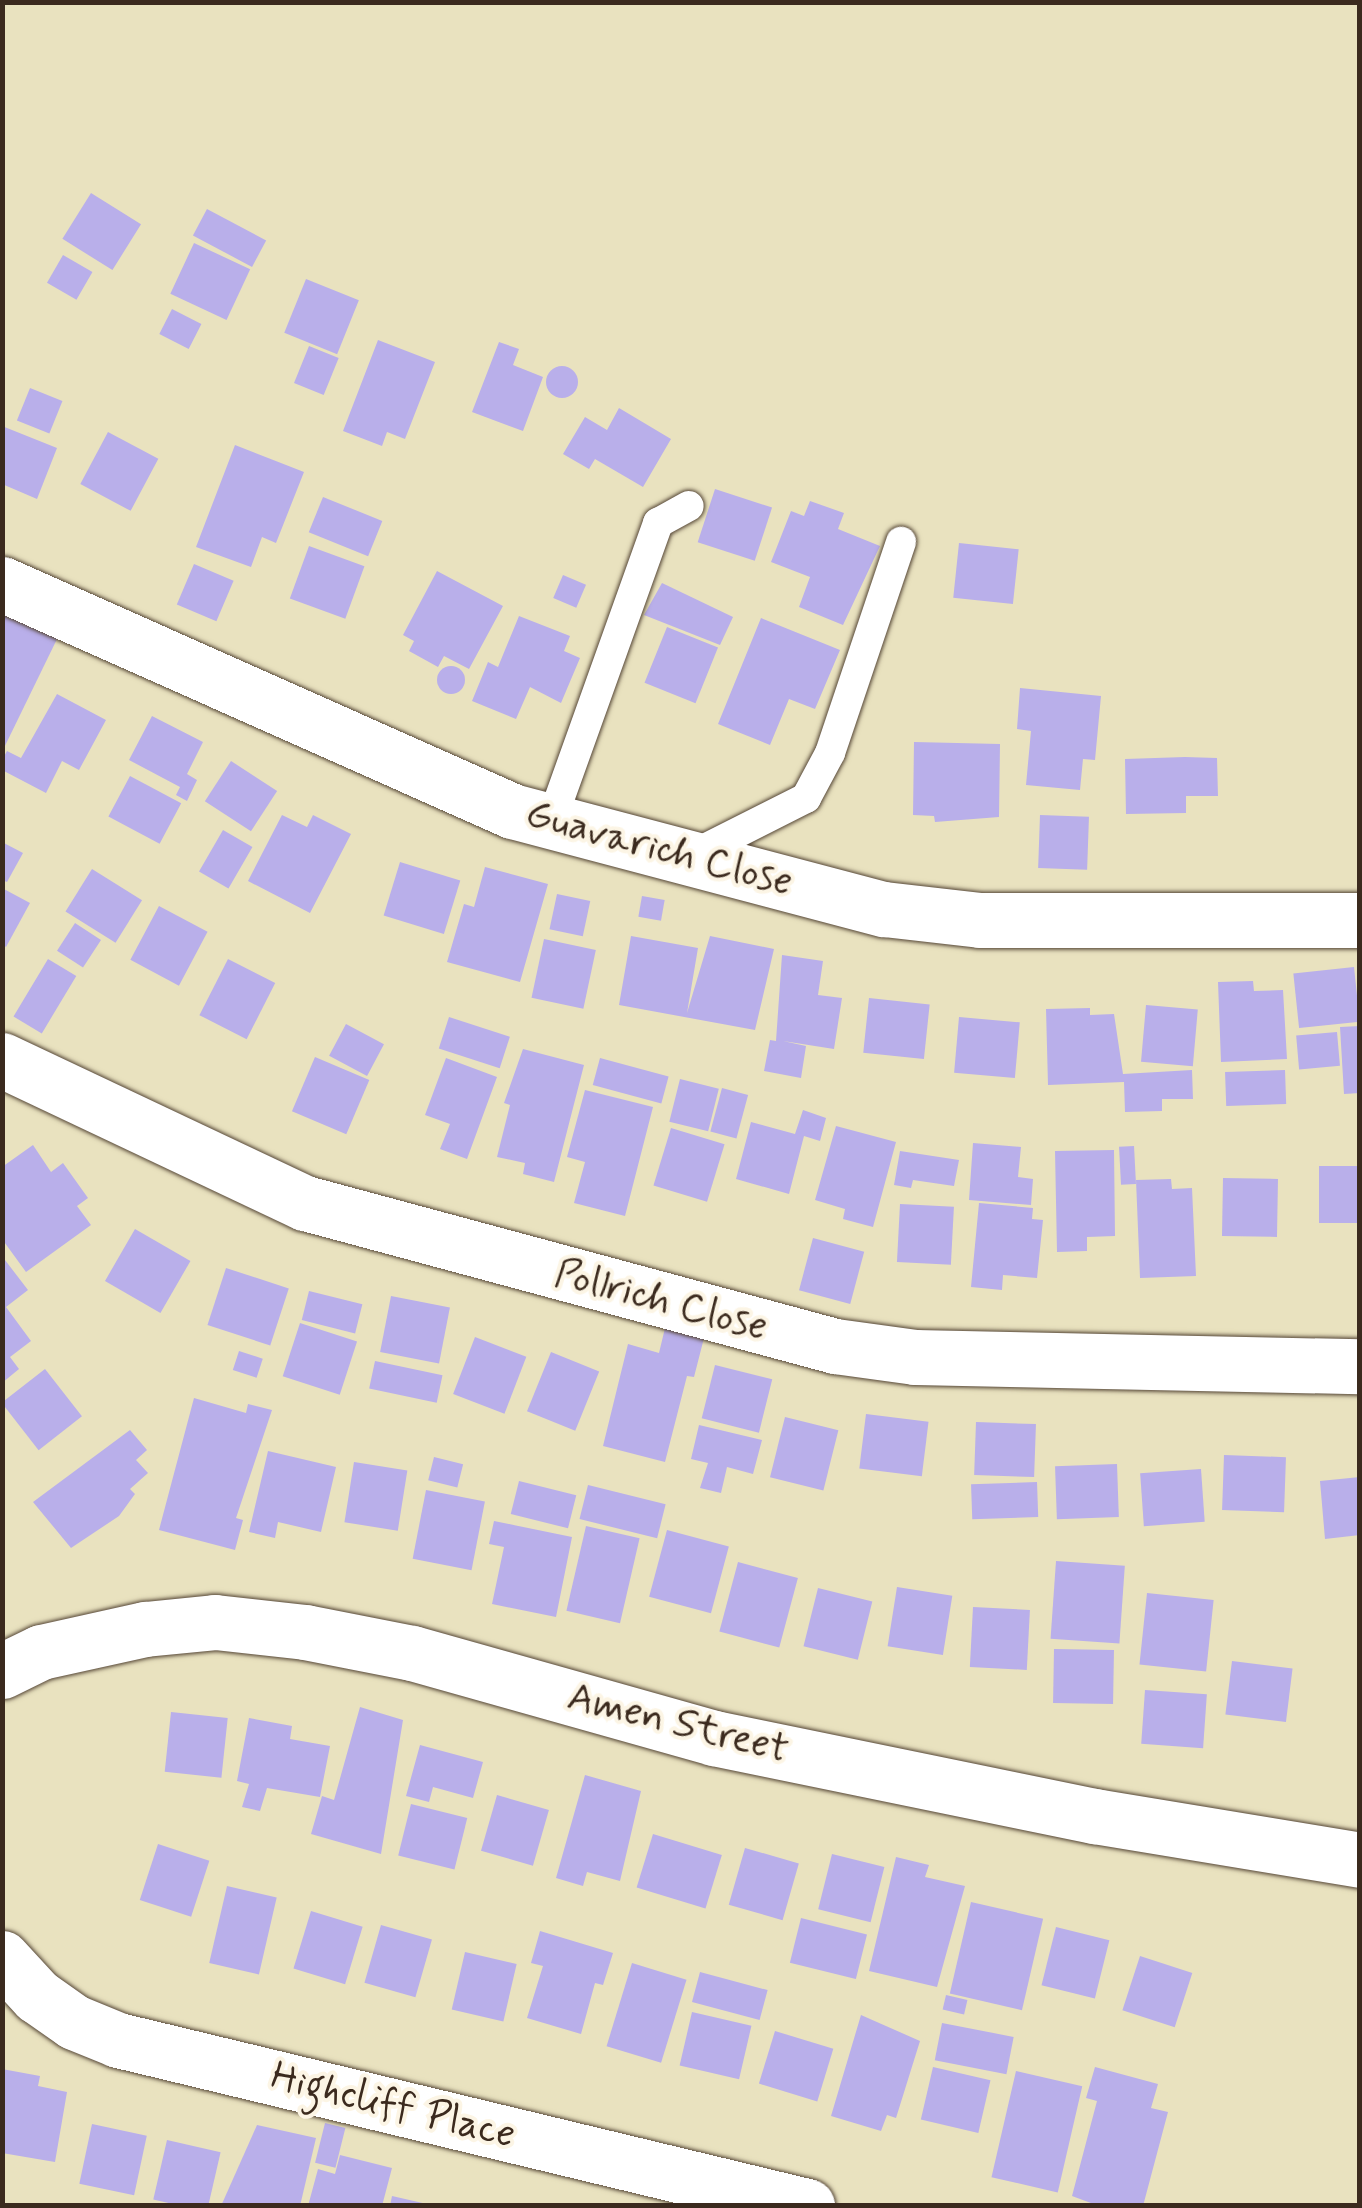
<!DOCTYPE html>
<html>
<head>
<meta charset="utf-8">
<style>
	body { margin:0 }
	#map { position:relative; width:1362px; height:2208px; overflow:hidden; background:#e9e2bf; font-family:Mynerve,sans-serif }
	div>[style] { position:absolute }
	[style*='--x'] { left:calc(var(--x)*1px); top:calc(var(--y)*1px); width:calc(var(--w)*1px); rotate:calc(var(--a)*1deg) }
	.building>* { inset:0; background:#b9afea; transform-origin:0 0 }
	.round { border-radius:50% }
	.roads { filter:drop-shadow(0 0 2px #554636) drop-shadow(0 0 2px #554636) }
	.service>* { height:30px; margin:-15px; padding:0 15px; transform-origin:15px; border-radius:15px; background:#fff }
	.minor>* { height:55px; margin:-27.5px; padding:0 27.5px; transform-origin:27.5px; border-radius:27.5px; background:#fff }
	span { translate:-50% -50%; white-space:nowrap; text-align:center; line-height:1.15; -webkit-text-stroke:8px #fcf5e5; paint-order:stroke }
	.street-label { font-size:40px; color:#3b2a1e }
	.frame { position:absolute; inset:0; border:5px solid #3b2a1e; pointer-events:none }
</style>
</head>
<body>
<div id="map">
	<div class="building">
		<div style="left:91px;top:193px;width:59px;height:54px;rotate:32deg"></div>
		<div style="left:207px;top:209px;width:67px;height:30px;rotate:28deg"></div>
		<div style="left:194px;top:243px;width:62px;height:56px;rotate:25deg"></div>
		<div style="left:63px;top:255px;width:34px;height:32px;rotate:30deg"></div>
		<div style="left:306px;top:279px;width:57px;height:58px;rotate:22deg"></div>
		<div style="left:172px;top:309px;width:33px;height:28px;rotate:27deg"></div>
		<div style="clip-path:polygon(378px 340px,435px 362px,405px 439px,387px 432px,382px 446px,343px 431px)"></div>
		<div style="clip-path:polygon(499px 342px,519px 349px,513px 365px,543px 377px,523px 431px,472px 412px)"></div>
		<div style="left:309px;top:346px;width:32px;height:40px;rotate:22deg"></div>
		<div class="round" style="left:546px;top:366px;width:32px;height:32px"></div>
		<div style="left:30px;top:388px;width:35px;height:35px;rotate:22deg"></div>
		<div style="clip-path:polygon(619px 408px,671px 439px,643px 487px,595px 459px,589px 469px,563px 454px,585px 417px,607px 430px)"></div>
		<div style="clip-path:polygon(2px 426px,57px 448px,37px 499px,2px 484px)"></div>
		<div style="left:108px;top:432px;width:57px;height:59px;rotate:28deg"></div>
		<div style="clip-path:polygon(235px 445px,304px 472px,276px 543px,262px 537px,251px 567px,196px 547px)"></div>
		<div style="left:715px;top:489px;width:60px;height:56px;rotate:18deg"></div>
		<div style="left:323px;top:497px;width:64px;height:38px;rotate:22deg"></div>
		<div style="clip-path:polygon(810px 501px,844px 513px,838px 529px,880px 546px,843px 625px,799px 607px,810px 577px,771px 562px,791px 511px,804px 516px)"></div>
		<div style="left:959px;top:543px;width:60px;height:55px;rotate:6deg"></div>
		<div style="left:309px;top:546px;width:59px;height:56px;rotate:20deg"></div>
		<div style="left:194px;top:564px;width:43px;height:44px;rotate:23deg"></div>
		<div style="clip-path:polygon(437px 571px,503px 606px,469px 669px,444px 656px,438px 667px,409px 651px,414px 641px,403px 635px)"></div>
		<div style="left:563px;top:575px;width:25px;height:25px;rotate:23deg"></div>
		<div style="clip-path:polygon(662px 583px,733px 617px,720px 645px,644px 615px)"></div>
		<div style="clip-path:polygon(2px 611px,58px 637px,2px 752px)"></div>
		<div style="clip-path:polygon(519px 616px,570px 636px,564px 651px,580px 658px,561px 703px,530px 687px,516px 719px,472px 701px,488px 662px,498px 667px)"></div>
		<div style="clip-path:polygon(761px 618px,840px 650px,815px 709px,789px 699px,770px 745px,718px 724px)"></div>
		<div style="left:667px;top:627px;width:55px;height:60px;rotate:22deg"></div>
		<div class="round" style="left:437px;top:666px;width:28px;height:28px"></div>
		<div style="clip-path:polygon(1020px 688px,1101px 696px,1095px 760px,1083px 759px,1080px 790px,1026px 785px,1031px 731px,1017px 729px)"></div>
		<div style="clip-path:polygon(57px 694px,106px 720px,79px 770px,62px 761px,46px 793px,2px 770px,2px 760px,7px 751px,21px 758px)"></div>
		<div style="clip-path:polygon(152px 716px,203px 742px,187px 774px,197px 780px,187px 801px,176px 795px,180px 787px,129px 760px)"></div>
		<div style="clip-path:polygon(914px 742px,1000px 744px,999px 817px,935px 822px,934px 816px,913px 815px)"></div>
		<div style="clip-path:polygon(1185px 757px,1217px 758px,1218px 796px,1186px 796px,1186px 813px,1126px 814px,1125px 759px)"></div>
		<div style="left:231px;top:761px;width:55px;height:48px;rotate:33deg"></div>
		<div style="left:130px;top:776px;width:58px;height:46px;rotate:28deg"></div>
		<div style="clip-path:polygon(282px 815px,307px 827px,313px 815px,351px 834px,310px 913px,248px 881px)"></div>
		<div style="left:1040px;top:815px;width:49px;height:53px;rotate:2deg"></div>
		<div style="left:223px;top:830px;width:34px;height:48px;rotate:30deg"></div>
		<div style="clip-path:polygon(2px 842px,23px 853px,7px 882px,2px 880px)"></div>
		<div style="left:400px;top:862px;width:63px;height:56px;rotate:17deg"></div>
		<div style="clip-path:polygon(485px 867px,548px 884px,520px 982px,447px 962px,464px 904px,474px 907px)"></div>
		<div style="left:92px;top:869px;width:59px;height:50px;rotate:32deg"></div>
		<div style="clip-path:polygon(2px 888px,30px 903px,6px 947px,2px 944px)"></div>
		<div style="left:557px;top:894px;width:34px;height:36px;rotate:12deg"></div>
		<div style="left:642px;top:896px;width:23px;height:21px;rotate:10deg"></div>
		<div style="left:159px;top:906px;width:55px;height:61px;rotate:28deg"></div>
		<div style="left:75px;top:923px;width:31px;height:33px;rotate:33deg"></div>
		<div style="clip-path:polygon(631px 936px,698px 948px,687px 1013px,710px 936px,774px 949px,755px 1030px,619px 1005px)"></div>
		<div style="left:544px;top:939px;width:53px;height:60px;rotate:12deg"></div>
		<div style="clip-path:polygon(782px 955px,823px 961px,818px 995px,842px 998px,834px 1049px,783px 1041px,806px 1046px,801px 1078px,764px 1071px,770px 1040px,776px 1041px)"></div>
		<div style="left:48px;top:959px;width:33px;height:67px;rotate:31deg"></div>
		<div style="left:228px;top:959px;width:53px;height:63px;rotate:27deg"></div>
		<div style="left:1354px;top:967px;width:55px;height:61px;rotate:84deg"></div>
		<div style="clip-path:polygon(1253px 981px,1254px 991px,1283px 990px,1287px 1059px,1221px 1062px,1218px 982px)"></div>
		<div style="left:869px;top:998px;width:61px;height:55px;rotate:6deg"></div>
		<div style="left:1146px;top:1005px;width:52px;height:57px;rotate:5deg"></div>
		<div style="clip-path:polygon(1090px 1008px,1090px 1015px,1114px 1014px,1123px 1074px,1192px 1070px,1193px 1099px,1162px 1099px,1162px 1111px,1125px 1112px,1124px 1082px,1048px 1085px,1046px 1009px)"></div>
		<div style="left:449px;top:1017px;width:64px;height:33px;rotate:18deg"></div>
		<div style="left:959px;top:1017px;width:61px;height:56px;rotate:5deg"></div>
		<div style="left:346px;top:1024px;width:43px;height:36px;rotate:28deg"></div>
		<div style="clip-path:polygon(1360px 1026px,1360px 1093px,1344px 1094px,1340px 1027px)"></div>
		<div style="left:1337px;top:1032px;width:34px;height:41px;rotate:85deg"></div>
		<div style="clip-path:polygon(523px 1049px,584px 1065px,554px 1182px,523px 1174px,525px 1163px,497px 1157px,510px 1105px,504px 1103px)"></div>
		<div style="left:315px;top:1057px;width:59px;height:59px;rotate:23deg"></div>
		<div style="clip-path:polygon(446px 1058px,497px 1077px,467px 1159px,440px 1149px,450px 1124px,425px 1115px)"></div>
		<div style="left:600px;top:1058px;width:71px;height:28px;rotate:15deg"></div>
		<div style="left:1285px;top:1070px;width:34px;height:60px;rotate:88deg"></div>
		<div style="left:680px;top:1079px;width:40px;height:44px;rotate:14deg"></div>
		<div style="left:722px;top:1088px;width:27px;height:45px;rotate:15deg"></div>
		<div style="clip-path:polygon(585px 1090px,653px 1107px,625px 1216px,574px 1203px,585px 1162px,567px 1157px)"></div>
		<div style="clip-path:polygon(803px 1110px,826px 1118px,820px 1141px,804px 1136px,789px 1194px,736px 1179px,751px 1122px,795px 1134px)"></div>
		<div style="clip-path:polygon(836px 1126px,896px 1142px,873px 1227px,843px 1219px,845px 1209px,815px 1200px)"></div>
		<div style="left:671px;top:1128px;width:56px;height:60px;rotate:17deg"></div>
		<div style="clip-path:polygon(973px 1143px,1021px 1147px,1018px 1177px,1033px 1179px,1031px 1205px,969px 1200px)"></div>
		<div style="clip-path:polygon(33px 1145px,51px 1172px,63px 1163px,88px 1198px,77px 1206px,91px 1225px,26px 1272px,2px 1239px,2px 1167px)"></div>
		<div style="left:1134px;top:1146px;width:38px;height:15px;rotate:87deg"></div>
		<div style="clip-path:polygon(1114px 1150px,1115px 1236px,1087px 1237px,1087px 1251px,1057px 1252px,1055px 1151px)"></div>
		<div style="clip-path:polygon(900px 1151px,959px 1160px,954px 1186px,913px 1180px,911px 1188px,894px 1185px)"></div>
		<div style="left:1360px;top:1166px;width:57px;height:41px;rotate:90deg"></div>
		<div style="left:1223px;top:1178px;width:55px;height:58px;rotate:1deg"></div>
		<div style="clip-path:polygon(1171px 1179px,1172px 1189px,1192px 1188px,1196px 1276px,1140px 1278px,1136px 1180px)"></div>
		<div style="clip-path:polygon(979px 1203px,1033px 1208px,1032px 1219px,1043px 1220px,1037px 1278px,1003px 1275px,1002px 1290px,971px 1287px)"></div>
		<div style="left:900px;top:1204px;width:54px;height:58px;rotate:3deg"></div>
		<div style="left:135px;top:1229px;width:64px;height:60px;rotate:30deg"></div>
		<div style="left:813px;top:1238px;width:53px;height:54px;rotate:15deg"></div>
		<div style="clip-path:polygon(5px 1260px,28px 1290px,6px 1307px,31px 1341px,10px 1357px,19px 1369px,2px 1383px)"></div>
		<div style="left:226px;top:1268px;width:66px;height:60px;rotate:18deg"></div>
		<div style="left:309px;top:1291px;width:55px;height:30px;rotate:14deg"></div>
		<div style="left:391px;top:1296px;width:60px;height:57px;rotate:11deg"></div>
		<div style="left:300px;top:1323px;width:60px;height:56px;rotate:18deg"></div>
		<div style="clip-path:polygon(665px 1328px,704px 1338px,694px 1377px,687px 1376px,665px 1462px,603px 1446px,628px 1344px,659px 1353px)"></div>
		<div style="left:475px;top:1337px;width:55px;height:61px;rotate:21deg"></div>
		<div style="left:239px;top:1351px;width:25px;height:20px;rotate:18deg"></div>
		<div style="left:551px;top:1352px;width:52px;height:64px;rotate:22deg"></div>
		<div style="left:375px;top:1361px;width:69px;height:28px;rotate:12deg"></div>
		<div style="left:715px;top:1365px;width:59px;height:55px;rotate:14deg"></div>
		<div style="left:45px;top:1369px;width:60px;height:55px;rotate:52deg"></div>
		<div style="clip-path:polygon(194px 1398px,246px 1413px,248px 1404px,272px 1410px,236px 1518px,243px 1520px,235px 1550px,159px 1530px)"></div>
		<div style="left:866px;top:1414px;width:63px;height:55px;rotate:7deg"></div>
		<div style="left:785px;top:1417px;width:55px;height:62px;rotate:14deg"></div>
		<div style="left:976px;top:1422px;width:60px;height:53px;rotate:2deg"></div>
		<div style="clip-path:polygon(699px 1425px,762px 1440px,753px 1474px,727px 1467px,721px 1493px,700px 1488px,708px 1463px,691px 1459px)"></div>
		<div style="clip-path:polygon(130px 1430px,147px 1450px,136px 1460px,148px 1473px,130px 1489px,135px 1494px,119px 1516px,71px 1548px,33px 1502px)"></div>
		<div style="clip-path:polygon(268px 1451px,336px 1467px,321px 1532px,278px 1522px,275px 1538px,249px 1532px)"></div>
		<div style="left:1224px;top:1455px;width:62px;height:55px;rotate:2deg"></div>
		<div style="left:434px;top:1457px;width:30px;height:24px;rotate:14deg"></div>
		<div style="left:354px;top:1462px;width:54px;height:61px;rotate:9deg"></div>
		<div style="left:1117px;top:1464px;width:53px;height:62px;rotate:88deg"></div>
		<div style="left:1201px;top:1469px;width:53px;height:61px;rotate:86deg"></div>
		<div style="clip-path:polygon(1360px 1477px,1360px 1535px,1325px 1539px,1320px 1481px)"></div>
		<div style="left:519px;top:1481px;width:59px;height:34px;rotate:14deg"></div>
		<div style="left:1037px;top:1482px;width:35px;height:66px;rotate:88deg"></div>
		<div style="left:588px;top:1485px;width:80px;height:35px;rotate:14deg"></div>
		<div style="left:426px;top:1490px;width:60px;height:70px;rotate:11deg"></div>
		<div style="clip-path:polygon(494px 1521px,572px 1537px,556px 1617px,492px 1604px,504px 1547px,489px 1544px)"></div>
		<div style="left:586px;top:1526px;width:55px;height:87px;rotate:13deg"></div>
		<div style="left:667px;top:1530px;width:64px;height:69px;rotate:15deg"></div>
		<div style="left:1056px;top:1561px;width:69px;height:78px;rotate:4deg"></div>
		<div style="left:738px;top:1562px;width:62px;height:72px;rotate:15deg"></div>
		<div style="left:897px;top:1587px;width:56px;height:60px;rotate:9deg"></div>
		<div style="left:818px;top:1588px;width:56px;height:60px;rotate:14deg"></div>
		<div style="left:1147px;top:1593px;width:67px;height:72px;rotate:6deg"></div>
		<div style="left:973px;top:1607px;width:57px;height:60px;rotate:3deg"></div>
		<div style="left:1054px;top:1649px;width:60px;height:54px;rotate:1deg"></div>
		<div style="left:1232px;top:1661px;width:61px;height:54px;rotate:7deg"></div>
		<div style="left:1145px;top:1690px;width:62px;height:54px;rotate:4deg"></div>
		<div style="clip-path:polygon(360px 1707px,403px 1720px,381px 1854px,311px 1834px,322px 1796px,334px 1800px)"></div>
		<div style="left:171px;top:1712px;width:57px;height:60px;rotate:6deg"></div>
		<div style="clip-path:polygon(249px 1718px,292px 1726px,290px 1739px,330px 1746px,320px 1797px,267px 1788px,260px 1811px,242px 1807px,249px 1784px,237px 1781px)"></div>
		<div style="clip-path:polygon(420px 1745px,483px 1762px,473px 1798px,433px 1787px,429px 1802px,406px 1796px)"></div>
		<div style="clip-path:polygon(585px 1775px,641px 1791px,620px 1881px,587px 1872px,583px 1886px,556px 1878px)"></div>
		<div style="left:497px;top:1795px;width:54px;height:58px;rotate:16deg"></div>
		<div style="left:411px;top:1804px;width:58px;height:53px;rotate:14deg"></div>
		<div style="left:653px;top:1834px;width:72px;height:56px;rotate:17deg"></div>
		<div style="left:158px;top:1844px;width:54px;height:59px;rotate:18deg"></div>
		<div style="left:745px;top:1848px;width:56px;height:59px;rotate:16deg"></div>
		<div style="left:832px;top:1854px;width:54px;height:57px;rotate:14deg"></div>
		<div style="clip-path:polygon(896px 1857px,929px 1865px,925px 1877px,965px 1886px,937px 1987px,869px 1971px)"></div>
		<div style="left:227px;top:1886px;width:51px;height:79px;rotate:13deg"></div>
		<div style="left:971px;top:1902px;width:74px;height:94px;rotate:13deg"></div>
		<div style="left:311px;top:1911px;width:54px;height:60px;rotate:17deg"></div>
		<div style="left:801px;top:1918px;width:68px;height:46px;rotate:14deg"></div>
		<div style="left:381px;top:1925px;width:53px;height:60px;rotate:16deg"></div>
		<div style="left:1056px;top:1927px;width:55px;height:60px;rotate:14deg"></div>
		<div style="clip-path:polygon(540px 1931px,613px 1953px,603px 1985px,595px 1983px,581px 2034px,527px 2018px,543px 1966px,531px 1963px)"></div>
		<div style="left:465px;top:1952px;width:53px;height:59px;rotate:13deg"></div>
		<div style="left:1140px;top:1956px;width:55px;height:57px;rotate:18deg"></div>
		<div style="left:632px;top:1963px;width:57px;height:87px;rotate:17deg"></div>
		<div style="left:700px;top:1972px;width:70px;height:31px;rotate:15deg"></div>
		<div style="left:946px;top:1995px;width:22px;height:15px;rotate:13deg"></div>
		<div style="left:692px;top:2012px;width:61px;height:55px;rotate:13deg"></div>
		<div style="clip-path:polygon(861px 2015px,920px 2041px,896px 2118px,887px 2115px,881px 2131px,831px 2116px)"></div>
		<div style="left:942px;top:2023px;width:73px;height:38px;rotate:11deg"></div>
		<div style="left:775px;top:2031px;width:61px;height:55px;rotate:17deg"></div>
		<div style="left:933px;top:2067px;width:59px;height:54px;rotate:13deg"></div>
		<div style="clip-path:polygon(1095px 2067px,1158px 2084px,1151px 2108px,1168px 2112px,1143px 2206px,1099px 2206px,1072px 2196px,1097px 2101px,1086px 2098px)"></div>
		<div style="clip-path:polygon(2px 2069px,40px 2076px,38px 2086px,67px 2092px,55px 2162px,2px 2153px)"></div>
		<div style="left:1016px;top:2071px;width:68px;height:109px;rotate:13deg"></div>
		<div style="left:325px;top:2123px;width:21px;height:41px;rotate:14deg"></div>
		<div style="left:92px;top:2124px;width:56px;height:61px;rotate:12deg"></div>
		<div style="clip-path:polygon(257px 2125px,316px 2138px,300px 2206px,221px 2206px)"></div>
		<div style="left:167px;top:2140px;width:55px;height:61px;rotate:13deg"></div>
		<div style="clip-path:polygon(340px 2155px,392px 2168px,382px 2206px,308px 2206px,318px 2169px,335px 2174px)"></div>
		<div style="clip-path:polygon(392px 2196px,427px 2204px,427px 2206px,390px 2206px)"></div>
	</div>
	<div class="roads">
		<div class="service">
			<div style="--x:551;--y:822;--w:318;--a:-70.3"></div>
			<div style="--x:658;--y:523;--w:35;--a:-29"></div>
			<div style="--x:691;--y:856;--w:129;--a:-26.8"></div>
			<div style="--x:806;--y:798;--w:51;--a:-61.9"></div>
			<div style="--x:830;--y:753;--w:223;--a:-71.4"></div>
		</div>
		<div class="minor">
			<div style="--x:2;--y:584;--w:558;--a:23.99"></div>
			<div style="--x:512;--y:811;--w:385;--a:14.8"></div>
			<div style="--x:884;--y:909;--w:97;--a:6.5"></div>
			<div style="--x:980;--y:920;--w:380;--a:0"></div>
			<div style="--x:2;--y:1060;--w:335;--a:25.3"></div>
			<div style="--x:305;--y:1203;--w:549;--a:15.1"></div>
			<div style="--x:835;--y:1346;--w:81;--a:7.8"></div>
			<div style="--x:915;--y:1357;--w:445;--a:1.2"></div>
			<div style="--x:2;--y:1671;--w:43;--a:-26"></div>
			<div style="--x:41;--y:1652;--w:107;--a:-12.5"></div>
			<div style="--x:145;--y:1629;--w:70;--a:-5.7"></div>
			<div style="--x:215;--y:1622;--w:91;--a:6.3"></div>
			<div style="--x:305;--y:1632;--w:109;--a:11.1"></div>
			<div style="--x:412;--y:1653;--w:314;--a:15.7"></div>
			<div style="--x:714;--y:1738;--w:389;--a:11.6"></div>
			<div style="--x:1095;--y:1816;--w:269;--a:9.4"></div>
			<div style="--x:2;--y:1958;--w:52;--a:47.4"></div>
			<div style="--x:37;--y:1996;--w:45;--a:35.1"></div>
			<div style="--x:74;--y:2022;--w:48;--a:22.2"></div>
			<div style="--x:118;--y:2040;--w:709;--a:13.55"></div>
		</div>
	</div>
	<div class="street-label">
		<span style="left:659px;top:849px;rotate:15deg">Guavarich Close</span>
		<span style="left:661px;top:1301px;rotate:15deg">Pollrich Close</span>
		<span style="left:678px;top:1724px;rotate:14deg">Amen Street</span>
		<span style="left:393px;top:2106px;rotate:14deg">Highcliff Place</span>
	</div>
	<div class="frame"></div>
</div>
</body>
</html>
